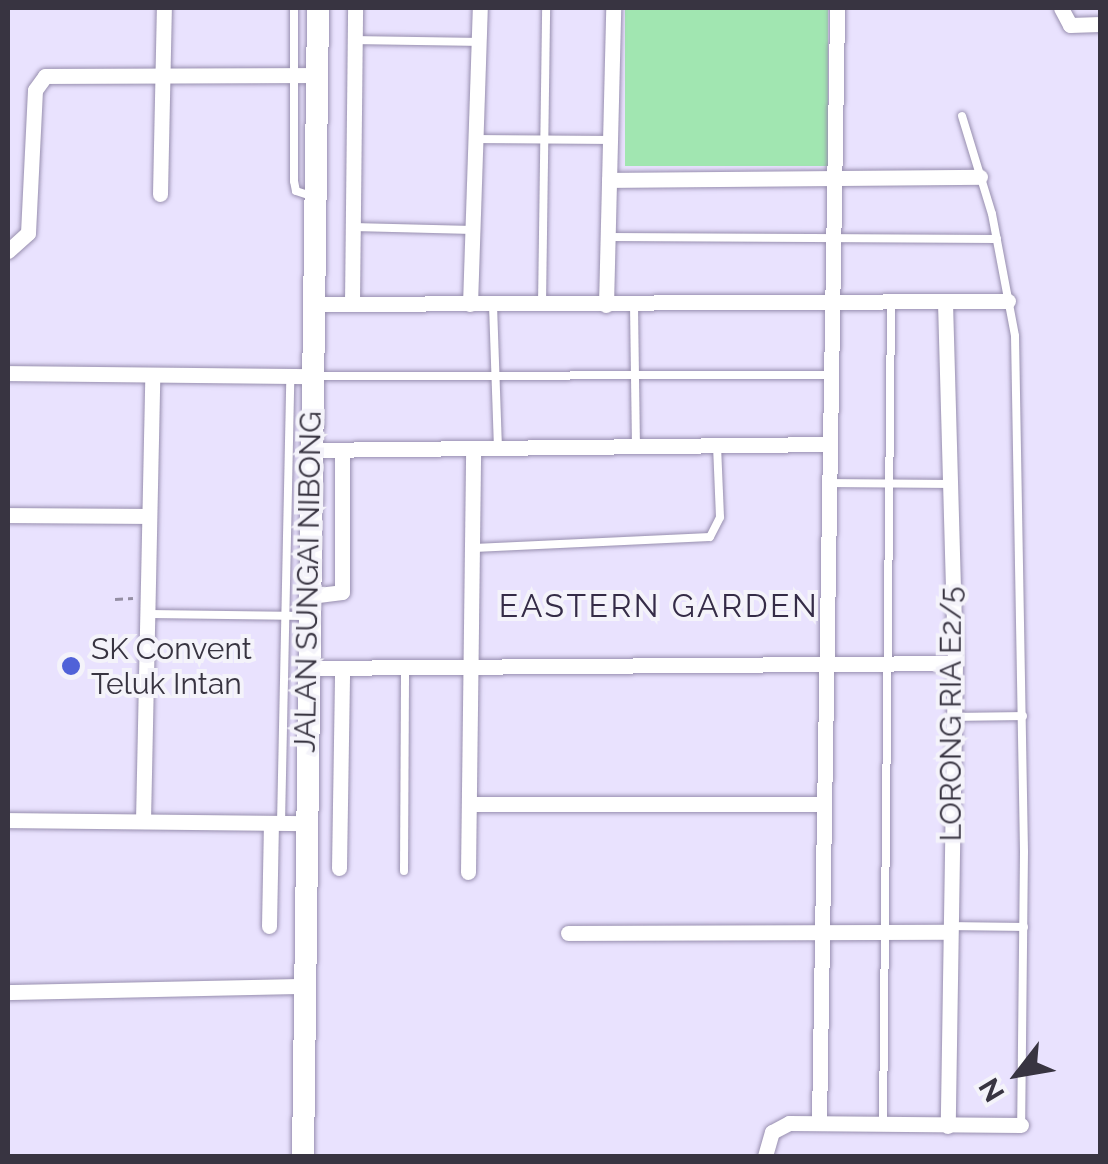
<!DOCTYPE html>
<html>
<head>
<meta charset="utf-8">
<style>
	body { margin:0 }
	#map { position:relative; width:1108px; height:1164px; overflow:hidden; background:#e9e2fe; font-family:Raleway,sans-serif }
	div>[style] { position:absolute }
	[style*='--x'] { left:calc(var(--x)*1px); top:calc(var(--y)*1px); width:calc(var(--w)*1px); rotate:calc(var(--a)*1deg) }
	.green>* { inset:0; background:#a1e6b1; transform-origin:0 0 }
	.path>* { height:2.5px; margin-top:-1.25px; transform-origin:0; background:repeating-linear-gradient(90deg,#948ea3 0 8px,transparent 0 13px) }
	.roads { filter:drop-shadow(0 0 2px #978eae) drop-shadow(0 0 2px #978eae) }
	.lane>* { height:8px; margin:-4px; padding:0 4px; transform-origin:4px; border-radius:4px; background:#fff }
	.street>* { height:15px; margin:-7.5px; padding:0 7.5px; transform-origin:7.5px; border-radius:7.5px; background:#fff }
	.secondary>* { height:22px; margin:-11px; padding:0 11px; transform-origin:11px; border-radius:11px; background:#fff }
	.dots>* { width:28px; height:28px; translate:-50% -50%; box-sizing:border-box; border:5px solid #f4f3fa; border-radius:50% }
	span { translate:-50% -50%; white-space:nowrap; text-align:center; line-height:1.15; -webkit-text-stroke:8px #f4f3fa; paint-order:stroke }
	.street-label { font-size:30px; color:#383441 }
	.poi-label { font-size:30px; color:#383441 }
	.left { translate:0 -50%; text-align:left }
	.neighbourhood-label { font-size:32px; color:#352c47; letter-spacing:2.5px }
	.frame { position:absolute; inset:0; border:10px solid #383441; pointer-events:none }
	.north { position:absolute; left:968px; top:1024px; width:100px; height:100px; -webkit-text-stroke:8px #f4f3fa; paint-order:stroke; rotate:239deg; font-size:28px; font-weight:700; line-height:40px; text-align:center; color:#383441 }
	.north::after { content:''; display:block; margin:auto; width:35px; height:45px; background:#383441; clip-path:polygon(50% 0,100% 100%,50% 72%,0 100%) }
</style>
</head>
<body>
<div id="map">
	<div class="green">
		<div style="left:625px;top:8px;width:203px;height:158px"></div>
	</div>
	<div class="path">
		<div style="--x:115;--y:599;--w:18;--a:-3"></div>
	</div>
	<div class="roads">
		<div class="lane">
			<div style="--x:294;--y:8;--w:173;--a:90"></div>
			<div style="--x:294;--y:181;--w:10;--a:79"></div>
			<div style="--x:296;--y:191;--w:16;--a:18"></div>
			<div style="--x:355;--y:40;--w:124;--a:0.9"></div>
			<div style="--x:962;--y:116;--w:102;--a:73"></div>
			<div style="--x:992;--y:214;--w:124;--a:79.3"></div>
			<div style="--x:1015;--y:336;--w:516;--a:89"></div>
			<div style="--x:1024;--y:852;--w:273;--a:90.6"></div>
			<div style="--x:476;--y:139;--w:134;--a:0.4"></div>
			<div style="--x:353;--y:227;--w:120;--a:1.4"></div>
			<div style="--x:608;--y:237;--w:389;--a:0.3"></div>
			<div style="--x:493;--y:305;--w:145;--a:88"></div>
			<div style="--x:542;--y:305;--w:297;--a:-89.2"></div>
			<div style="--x:634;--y:305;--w:141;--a:89.2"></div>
			<div style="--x:314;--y:376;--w:516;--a:-0.11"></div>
			<div style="--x:828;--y:483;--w:121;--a:0.5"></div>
			<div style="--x:474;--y:548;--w:236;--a:-2.7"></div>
			<div style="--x:710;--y:537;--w:22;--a:-63"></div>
			<div style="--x:720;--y:517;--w:71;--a:-92.4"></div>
			<div style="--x:149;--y:614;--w:156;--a:0.7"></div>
			<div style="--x:953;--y:717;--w:70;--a:-0.8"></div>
			<div style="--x:281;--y:823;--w:446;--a:-88.8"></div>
			<div style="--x:404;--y:871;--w:202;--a:-89.7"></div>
			<div style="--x:949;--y:926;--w:75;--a:0.8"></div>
			<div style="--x:883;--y:1124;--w:822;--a:-89.44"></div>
		</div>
		<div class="street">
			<div style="--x:1061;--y:8;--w:19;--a:62"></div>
			<div style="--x:1070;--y:25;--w:30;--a:-2"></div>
			<div style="--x:609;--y:180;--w:371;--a:-0.5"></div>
			<div style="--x:160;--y:194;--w:186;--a:-88.8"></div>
			<div style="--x:8;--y:251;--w:27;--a:-42"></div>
			<div style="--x:28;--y:233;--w:143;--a:-87.2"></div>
			<div style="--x:35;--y:90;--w:17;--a:-54"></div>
			<div style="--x:45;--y:76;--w:273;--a:-0.2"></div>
			<div style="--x:945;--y:302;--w:361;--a:88.4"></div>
			<div style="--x:955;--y:663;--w:463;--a:90.9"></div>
			<div style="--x:311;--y:304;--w:697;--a:-0.25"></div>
			<div style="--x:352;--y:304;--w:296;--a:-89.4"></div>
			<div style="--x:470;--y:304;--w:296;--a:-88.1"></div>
			<div style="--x:606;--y:305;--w:297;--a:-88.6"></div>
			<div style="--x:8;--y:373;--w:302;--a:0.6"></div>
			<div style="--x:311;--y:450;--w:518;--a:-0.66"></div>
			<div style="--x:8;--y:515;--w:138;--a:0.4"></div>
			<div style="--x:310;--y:596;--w:32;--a:-7"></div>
			<div style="--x:342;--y:592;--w:142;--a:-90"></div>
			<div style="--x:308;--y:668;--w:647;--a:-0.44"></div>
			<div style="--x:469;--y:804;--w:354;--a:0"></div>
			<div style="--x:8;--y:820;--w:296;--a:0.6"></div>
			<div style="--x:143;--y:821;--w:445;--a:-88.8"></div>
			<div style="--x:339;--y:868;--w:199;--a:-89.1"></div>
			<div style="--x:468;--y:872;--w:422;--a:-89.3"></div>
			<div style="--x:269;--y:926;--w:103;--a:-88.9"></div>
			<div style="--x:568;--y:933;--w:381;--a:-0.2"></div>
			<div style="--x:8;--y:992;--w:295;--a:-1.2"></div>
			<div style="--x:819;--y:1122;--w:1114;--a:-89.07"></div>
			<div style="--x:765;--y:1156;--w:25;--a:-74"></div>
			<div style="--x:772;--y:1132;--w:19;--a:-28"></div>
			<div style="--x:789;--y:1123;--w:232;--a:0.5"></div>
		</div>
		<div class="secondary">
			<div style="--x:303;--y:1156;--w:1148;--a:-89.25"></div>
		</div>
	</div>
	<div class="dots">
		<div style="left:71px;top:666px;background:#5062d8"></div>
	</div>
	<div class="street-label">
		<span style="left:308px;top:582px;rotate:-89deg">JALAN SUNGAI NIBONG</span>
		<span style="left:951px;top:714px;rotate:-90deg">LORONG RIA E2/5</span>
	</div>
	<div class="poi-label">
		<span class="left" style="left:91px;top:666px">SK Convent<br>Teluk Intan</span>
	</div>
	<div class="neighbourhood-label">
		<span style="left:659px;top:606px">EASTERN GARDEN</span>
	</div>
	<div class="frame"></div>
	<div class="north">N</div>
</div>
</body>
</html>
